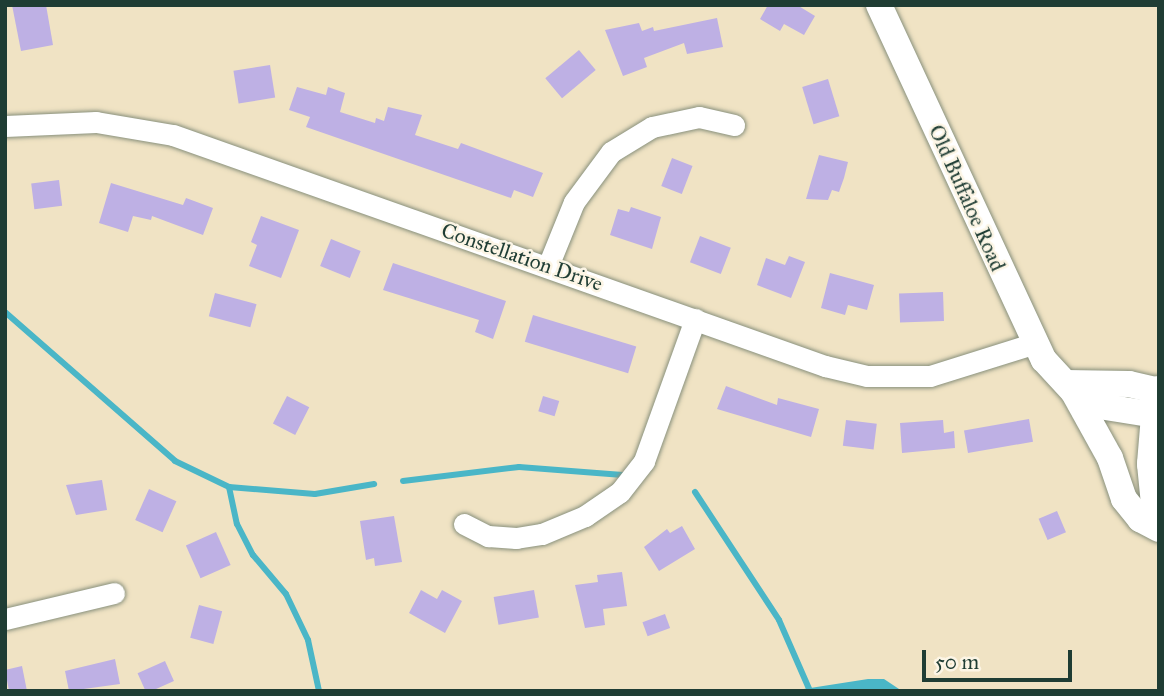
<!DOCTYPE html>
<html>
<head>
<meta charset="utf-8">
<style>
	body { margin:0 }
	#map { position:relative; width:1164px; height:696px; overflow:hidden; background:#f0e3c4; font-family:"IM FELL Great Primer",serif }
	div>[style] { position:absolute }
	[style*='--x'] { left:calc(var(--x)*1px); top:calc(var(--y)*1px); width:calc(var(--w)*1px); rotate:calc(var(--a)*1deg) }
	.water>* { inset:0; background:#4ab6c7 }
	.stream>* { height:6px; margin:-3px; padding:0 3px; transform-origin:3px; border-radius:3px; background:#4ab6c7 }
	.building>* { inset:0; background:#beb0e4; transform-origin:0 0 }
	.roads { filter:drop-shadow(0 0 2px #88907c) drop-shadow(0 0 2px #88907c) }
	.minor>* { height:21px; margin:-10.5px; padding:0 10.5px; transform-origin:10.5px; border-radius:10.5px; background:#fff }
	.tertiary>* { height:26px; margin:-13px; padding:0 13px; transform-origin:13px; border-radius:13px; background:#fff }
	.primary>* { height:32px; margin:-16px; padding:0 16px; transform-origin:16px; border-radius:16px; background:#fff }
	span { translate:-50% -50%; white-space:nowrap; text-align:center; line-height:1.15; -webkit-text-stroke:5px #fcf5e5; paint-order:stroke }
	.street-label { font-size:21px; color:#1f3d34 }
	.frame { position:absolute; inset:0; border:7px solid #1f3d34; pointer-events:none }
	.scale { position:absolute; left:922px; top:650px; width:150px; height:32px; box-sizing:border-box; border:4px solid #1f3d34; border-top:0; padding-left:9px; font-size:21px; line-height:24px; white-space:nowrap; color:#1f3d34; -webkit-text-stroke:5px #fcf5e5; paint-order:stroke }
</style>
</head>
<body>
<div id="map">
	<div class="water">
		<div style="clip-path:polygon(868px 679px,884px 679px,902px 691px,791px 691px)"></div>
	</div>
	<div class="stream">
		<div style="--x:5;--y:312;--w:226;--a:41.2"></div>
		<div style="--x:175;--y:461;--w:60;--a:25.7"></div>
		<div style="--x:229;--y:487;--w:86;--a:4.7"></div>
		<div style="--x:315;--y:494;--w:60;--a:-9.6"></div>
		<div style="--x:403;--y:481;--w:117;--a:-6.9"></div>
		<div style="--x:519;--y:467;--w:104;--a:4.4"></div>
		<div style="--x:229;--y:487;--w:38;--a:78"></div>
		<div style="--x:237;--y:524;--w:35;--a:63"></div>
		<div style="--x:253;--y:555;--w:51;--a:49.8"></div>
		<div style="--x:286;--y:594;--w:51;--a:64.4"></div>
		<div style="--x:308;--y:640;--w:52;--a:77.8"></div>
		<div style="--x:695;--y:492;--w:153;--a:56.7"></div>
		<div style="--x:779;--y:620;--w:77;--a:66.4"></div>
	</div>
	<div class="building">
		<div style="clip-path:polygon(12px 5px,46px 5px,53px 45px,21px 51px)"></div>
		<div style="clip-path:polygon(768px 5px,797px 5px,815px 16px,804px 35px,784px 24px,780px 31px,760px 19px)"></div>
		<div style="clip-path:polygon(717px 18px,723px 47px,687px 54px,684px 43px,644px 58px,647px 67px,623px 76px,605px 30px,639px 23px,642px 31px,653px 27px,654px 31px)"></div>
		<div style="left:579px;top:50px;width:26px;height:44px;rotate:50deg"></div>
		<div style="left:270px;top:65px;width:33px;height:37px;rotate:81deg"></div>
		<div style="left:828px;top:79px;width:39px;height:27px;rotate:73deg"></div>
		<div style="clip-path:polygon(297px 87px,326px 95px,328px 87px,345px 93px,340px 112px,375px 123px,376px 118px,384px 121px,388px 107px,422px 115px,415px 135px,458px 149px,461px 143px,543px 173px,533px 197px,514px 190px,511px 198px,306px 127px,310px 117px,289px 110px)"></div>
		<div style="clip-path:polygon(819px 155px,848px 162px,844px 178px,839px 192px,832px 190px,828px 200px,806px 199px)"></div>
		<div style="left:672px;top:158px;width:22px;height:30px;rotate:21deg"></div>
		<div style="left:59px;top:180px;width:26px;height:28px;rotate:83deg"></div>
		<div style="clip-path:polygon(111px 183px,183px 205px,186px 198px,213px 208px,203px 235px,152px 216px,151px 220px,133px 216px,128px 232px,99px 223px)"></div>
		<div style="clip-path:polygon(631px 207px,661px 217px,652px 249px,610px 235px,618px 209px,629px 212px)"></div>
		<div style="clip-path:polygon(261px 216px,299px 230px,281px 278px,249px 266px,257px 245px,251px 242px)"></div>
		<div style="left:700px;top:236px;width:33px;height:28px;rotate:21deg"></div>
		<div style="left:331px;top:239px;width:32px;height:29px;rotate:22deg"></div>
		<div style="clip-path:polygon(789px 256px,805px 262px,791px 298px,757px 285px,766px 258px,785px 265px)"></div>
		<div style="clip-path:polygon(393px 263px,506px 301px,493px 339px,475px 332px,479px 320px,383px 290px)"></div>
		<div style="clip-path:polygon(830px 273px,874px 285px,867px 310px,848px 305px,845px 315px,821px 308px)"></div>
		<div style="left:943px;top:292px;width:29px;height:44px;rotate:88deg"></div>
		<div style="left:215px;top:293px;width:43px;height:24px;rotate:15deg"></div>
		<div style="left:533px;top:315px;width:108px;height:28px;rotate:17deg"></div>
		<div style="clip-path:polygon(726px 386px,777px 405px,778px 398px,819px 409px,811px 437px,717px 409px)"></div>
		<div style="left:287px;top:396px;width:25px;height:31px;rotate:27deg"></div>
		<div style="left:543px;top:396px;width:17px;height:16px;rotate:17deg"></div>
		<div style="left:1029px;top:419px;width:23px;height:66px;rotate:80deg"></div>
		<div style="left:846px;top:420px;width:31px;height:26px;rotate:7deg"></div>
		<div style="clip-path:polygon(943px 420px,944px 433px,954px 431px,955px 448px,902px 453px,900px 423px)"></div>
		<div style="clip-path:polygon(102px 480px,107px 510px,76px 515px,66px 485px)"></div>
		<div style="left:149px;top:489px;width:30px;height:34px;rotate:24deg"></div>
		<div style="left:1057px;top:511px;width:23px;height:20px;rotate:67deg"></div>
		<div style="clip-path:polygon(394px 516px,402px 562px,375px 566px,374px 558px,366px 560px,360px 521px)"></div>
		<div style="clip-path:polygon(682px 526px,695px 549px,659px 571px,644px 547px,667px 529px,670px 533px)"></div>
		<div style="left:216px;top:532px;width:36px;height:33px;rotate:66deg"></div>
		<div style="clip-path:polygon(622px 572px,627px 606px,603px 609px,605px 625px,585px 628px,575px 585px,598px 582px,597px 575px)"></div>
		<div style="clip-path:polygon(421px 590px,437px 599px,442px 590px,462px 601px,445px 633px,409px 613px)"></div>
		<div style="left:534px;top:590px;width:28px;height:41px;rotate:80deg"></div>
		<div style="left:199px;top:605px;width:24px;height:34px;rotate:15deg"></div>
		<div style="left:665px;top:614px;width:15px;height:24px;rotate:70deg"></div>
		<div style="clip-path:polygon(115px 659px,120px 684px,69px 691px,65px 671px)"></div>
		<div style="left:165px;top:661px;width:22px;height:30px;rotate:66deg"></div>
		<div style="clip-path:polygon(22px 666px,27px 691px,9px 691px,5px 670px)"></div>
	</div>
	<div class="roads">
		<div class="minor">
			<div style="--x:5;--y:126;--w:91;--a:-2.5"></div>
			<div style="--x:96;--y:122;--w:78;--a:9.6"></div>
			<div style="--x:173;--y:135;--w:692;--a:19.51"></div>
			<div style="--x:825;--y:366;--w:43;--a:13.4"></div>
			<div style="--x:867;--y:376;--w:63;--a:0"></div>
			<div style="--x:930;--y:376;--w:110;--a:-17.4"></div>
			<div style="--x:548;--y:266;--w:69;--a:-67.9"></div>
			<div style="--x:574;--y:202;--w:62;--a:-53.5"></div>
			<div style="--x:611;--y:152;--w:48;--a:-31.4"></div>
			<div style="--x:652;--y:127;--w:48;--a:-12"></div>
			<div style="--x:699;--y:117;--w:36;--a:13"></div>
			<div style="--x:464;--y:524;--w:27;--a:27"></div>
			<div style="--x:488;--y:536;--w:28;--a:4"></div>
			<div style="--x:516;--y:538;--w:26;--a:-9"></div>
			<div style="--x:542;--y:534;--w:47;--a:-22.7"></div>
			<div style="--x:585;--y:516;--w:42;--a:-34.4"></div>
			<div style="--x:620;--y:492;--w:39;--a:-52"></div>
			<div style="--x:644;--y:461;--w:151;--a:-70.2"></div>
			<div style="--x:5;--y:619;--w:112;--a:-13.4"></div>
		</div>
		<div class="tertiary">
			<div style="--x:879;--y:5;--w:391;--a:65.1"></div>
			<div style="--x:1044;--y:360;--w:53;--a:47.3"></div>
			<div style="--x:1080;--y:399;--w:20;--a:20"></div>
			<div style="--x:1099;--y:406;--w:57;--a:9.1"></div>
			<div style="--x:1066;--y:383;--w:63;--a:0.9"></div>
			<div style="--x:1129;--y:384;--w:31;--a:13"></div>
			<div style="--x:1074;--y:393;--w:74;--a:61"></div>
			<div style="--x:1110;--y:458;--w:43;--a:71.1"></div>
			<div style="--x:1124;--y:499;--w:26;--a:51"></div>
			<div style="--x:1140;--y:519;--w:21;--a:28"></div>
		</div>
		<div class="primary">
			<div style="--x:1159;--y:392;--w:72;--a:94.8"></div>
			<div style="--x:1153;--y:464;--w:60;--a:84.3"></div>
		</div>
	</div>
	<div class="street-label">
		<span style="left:967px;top:198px;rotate:66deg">Old Buffaloe Road</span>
		<span style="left:522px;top:257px;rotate:19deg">Constellation Drive</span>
	</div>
	<div class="frame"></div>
	<div class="scale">50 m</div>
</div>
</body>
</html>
